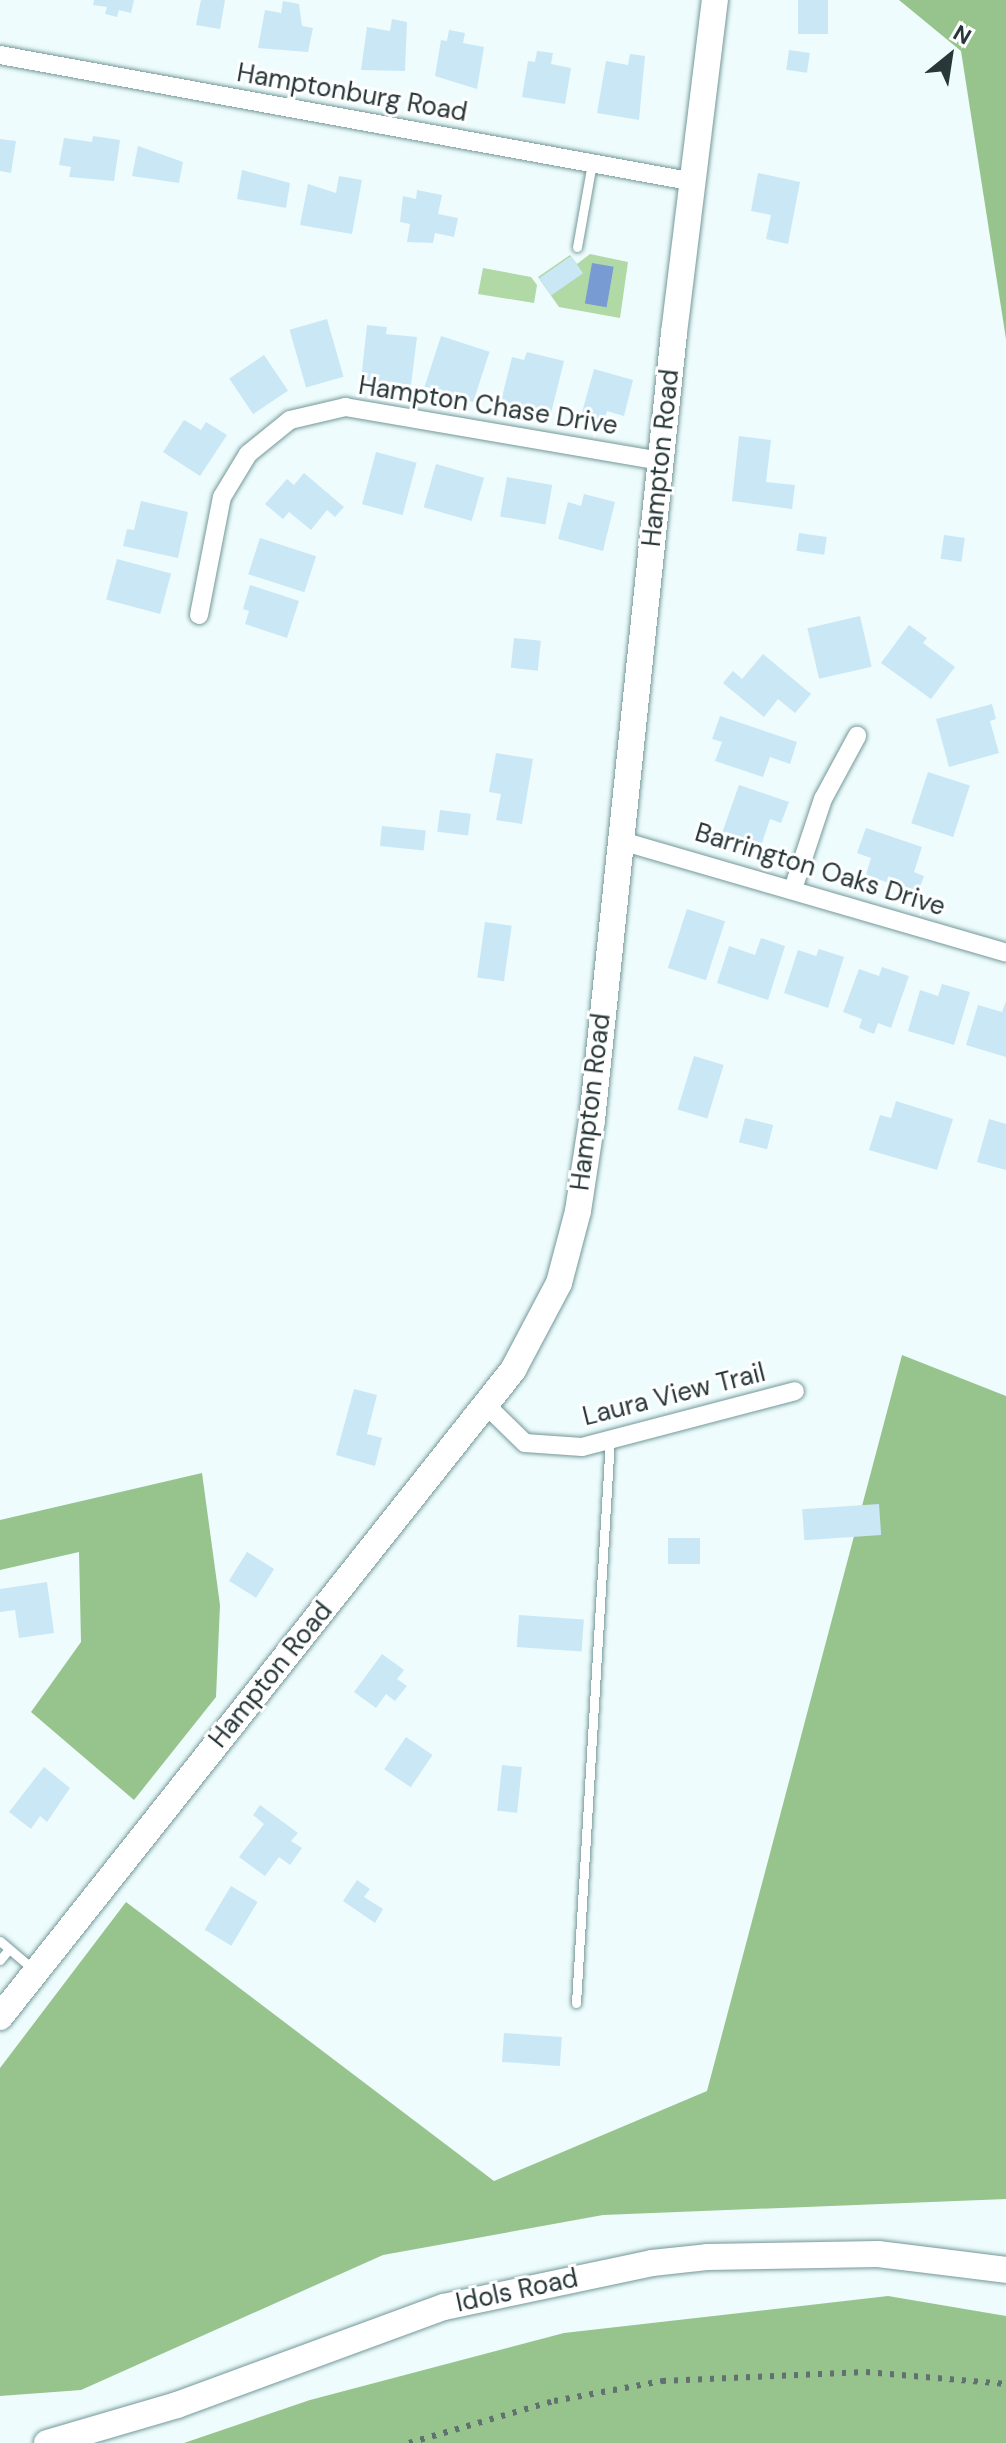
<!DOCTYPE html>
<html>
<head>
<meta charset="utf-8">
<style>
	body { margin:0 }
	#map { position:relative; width:1006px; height:2443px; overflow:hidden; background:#eefcfd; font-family:"DM Sans",sans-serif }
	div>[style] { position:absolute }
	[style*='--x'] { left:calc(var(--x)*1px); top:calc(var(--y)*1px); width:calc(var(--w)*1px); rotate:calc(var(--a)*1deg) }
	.green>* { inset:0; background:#b0d9a6 }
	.forest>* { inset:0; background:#97c48c }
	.water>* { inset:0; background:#789bd3; transform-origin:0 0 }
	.building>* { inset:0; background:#cae7f6; transform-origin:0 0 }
	.roads { filter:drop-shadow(0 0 2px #749899) drop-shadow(0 0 2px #749899) }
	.lane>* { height:9px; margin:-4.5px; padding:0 4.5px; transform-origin:4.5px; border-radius:4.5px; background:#fff }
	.street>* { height:18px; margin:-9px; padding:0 9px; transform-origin:9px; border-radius:9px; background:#fff }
	.secondary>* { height:26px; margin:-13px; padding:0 13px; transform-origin:13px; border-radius:13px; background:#fff }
	.rail>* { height:6px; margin-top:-3px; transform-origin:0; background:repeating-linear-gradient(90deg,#617071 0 4px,transparent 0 12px) }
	span { translate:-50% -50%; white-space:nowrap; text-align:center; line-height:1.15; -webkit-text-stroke:6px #fff; paint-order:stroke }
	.street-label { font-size:26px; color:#283738 }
	.north { position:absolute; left:910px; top:16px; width:80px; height:80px; -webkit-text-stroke:6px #fff; paint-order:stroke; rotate:30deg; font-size:22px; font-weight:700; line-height:32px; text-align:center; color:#283738 }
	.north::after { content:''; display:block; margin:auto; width:28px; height:36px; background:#283738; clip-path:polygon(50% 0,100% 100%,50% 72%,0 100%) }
</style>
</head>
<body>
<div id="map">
	<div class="green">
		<div style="clip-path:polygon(590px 254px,628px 262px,620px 318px,559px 307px,538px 277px,570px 255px,577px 264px)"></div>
		<div style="clip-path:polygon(483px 268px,531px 277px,537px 285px,534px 303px,478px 294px)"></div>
	</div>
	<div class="forest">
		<div style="clip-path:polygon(899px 0,1006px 0,1006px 339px,961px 51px)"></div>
		<div style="clip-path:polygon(902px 1355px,1006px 1396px,1006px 2199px,603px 2215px,383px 2255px,81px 2390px,0 2396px,0 2068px,126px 1902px,494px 2181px,707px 2091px)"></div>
		<div style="clip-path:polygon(202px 1473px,220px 1605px,216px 1697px,134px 1800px,31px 1712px,81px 1642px,79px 1552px,0 1570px,0 1520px)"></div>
		<div style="clip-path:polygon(888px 2296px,1006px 2316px,1006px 2443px,184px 2443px,310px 2400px,564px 2333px)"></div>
	</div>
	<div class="water">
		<div style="left:592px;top:263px;width:22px;height:41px;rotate:10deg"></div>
	</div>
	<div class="building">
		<div style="clip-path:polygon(94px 0,134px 0,131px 13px,119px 10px,117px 17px,105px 14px,107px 7px,93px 5px)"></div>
		<div style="clip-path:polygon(201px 0,225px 0,220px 29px,196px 25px)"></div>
		<div style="left:798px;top:0;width:30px;height:34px"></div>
		<div style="clip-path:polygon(283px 1px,299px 4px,302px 26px,313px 28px,308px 52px,258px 48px,265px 10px,281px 13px)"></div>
		<div style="clip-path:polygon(392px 19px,407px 22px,405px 71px,361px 70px,367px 27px,390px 31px)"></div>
		<div style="clip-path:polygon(449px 30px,465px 33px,463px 43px,484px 47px,477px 89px,435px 76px,441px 40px,447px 41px)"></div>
		<div style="left:789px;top:50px;width:21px;height:20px;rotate:8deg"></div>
		<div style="clip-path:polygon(537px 51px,553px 53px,551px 64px,571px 68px,565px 104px,522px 97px,528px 61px,535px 62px)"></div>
		<div style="clip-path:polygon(630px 54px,645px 56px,639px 120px,597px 113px,606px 61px,628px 65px)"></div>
		<div style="clip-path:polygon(93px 136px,120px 140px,114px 181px,69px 177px,71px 167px,59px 165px,64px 138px,92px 142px)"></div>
		<div style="clip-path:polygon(0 139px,16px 141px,11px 173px,0 171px)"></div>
		<div style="clip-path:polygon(138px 146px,183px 162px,179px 183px,132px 176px)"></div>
		<div style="clip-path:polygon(242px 170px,290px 183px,286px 208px,237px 199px)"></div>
		<div style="clip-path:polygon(758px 173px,800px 182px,788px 244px,766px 239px,771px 215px,751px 211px)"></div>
		<div style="clip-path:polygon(339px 176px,362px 180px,352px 234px,300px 225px,308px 184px,336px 193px)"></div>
		<div style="clip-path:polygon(417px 190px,442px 195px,438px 214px,458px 218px,454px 237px,435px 233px,433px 243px,407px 242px,410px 224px,400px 222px,403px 196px,416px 199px)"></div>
		<div style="left:571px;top:256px;width:21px;height:39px;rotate:55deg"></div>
		<div style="left:327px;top:319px;width:60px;height:39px;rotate:74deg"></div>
		<div style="clip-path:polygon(367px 325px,387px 327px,386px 334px,417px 337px,411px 385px,361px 380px)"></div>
		<div style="left:441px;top:336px;width:51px;height:53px;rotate:18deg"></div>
		<div style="clip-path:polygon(527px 352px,564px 361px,551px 413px,501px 401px,512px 357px,524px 360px)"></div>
		<div style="left:264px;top:355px;width:43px;height:42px;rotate:56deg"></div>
		<div style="clip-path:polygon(594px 369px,633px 380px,624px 416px,607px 411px,604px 422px,581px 416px)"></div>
		<div style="clip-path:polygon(184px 420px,201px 430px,206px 422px,227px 435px,200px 476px,163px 452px)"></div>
		<div style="clip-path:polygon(739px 436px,771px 440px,766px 482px,795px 485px,792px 509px,732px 501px)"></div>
		<div style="left:376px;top:452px;width:42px;height:54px;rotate:15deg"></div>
		<div style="left:436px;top:464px;width:50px;height:45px;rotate:16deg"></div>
		<div style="clip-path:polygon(304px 473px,344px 507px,335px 517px,327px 510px,311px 530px,289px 512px,283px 519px,265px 504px,287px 479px,294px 485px)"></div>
		<div style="left:507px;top:477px;width:46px;height:40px;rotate:10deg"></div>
		<div style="clip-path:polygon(584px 494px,615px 502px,603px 551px,558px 539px,568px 502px,581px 506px)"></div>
		<div style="clip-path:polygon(141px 501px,188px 512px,178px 558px,123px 546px,127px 529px,134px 530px)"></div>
		<div style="left:799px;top:533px;width:28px;height:18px;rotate:8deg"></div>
		<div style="left:944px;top:535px;width:21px;height:24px;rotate:8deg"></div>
		<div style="left:260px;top:538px;width:59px;height:38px;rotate:18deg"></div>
		<div style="left:117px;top:559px;width:56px;height:42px;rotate:15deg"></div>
		<div style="clip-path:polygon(250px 585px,299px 601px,287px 638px,245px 624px,249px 611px,243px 609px)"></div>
		<div style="left:860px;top:616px;width:52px;height:54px;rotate:77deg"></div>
		<div style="clip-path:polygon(909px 625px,927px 638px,923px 643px,955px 667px,931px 699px,881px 663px)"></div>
		<div style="left:514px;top:638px;width:27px;height:30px;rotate:6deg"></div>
		<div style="clip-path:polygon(763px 654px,811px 694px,795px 713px,778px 699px,764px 717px,723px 683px,733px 671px,742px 679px)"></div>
		<div style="clip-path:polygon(992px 704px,996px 719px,990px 721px,999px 753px,949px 767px,936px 719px)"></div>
		<div style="clip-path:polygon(720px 716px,797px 742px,790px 764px,770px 757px,763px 777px,715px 761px,722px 742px,712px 739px)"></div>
		<div style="clip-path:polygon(496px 753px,533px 759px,522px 824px,496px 820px,501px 794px,489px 792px)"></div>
		<div style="left:928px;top:772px;width:44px;height:54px;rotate:18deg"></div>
		<div style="clip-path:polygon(739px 785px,789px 802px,781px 823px,770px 819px,761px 846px,722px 833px)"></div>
		<div style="left:440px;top:810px;width:31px;height:22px;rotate:7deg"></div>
		<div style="left:382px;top:826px;width:44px;height:20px;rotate:6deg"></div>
		<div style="clip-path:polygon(866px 828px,922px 847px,914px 872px,924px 876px,918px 893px,866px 875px,871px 858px,857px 853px)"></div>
		<div style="left:687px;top:909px;width:40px;height:62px;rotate:18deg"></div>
		<div style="left:485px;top:922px;width:27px;height:56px;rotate:8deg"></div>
		<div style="clip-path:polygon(761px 938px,785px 946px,768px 1000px,717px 983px,729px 946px,755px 955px)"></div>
		<div style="clip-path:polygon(819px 949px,844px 957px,828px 1008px,784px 993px,798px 950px,816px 956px)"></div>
		<div style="clip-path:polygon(882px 967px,909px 976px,891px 1028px,878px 1023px,874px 1034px,859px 1028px,862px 1019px,843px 1012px,859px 969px,879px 976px)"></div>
		<div style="clip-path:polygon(942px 984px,970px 992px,954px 1045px,908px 1031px,920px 990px,938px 996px)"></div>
		<div style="clip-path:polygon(1006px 1001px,1006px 1057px,966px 1045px,978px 1005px,1002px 1012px)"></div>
		<div style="left:694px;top:1056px;width:31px;height:56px;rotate:17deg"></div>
		<div style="clip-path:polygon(896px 1101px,953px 1119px,937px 1170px,869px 1150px,880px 1115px,891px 1118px)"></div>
		<div style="left:745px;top:1118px;width:29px;height:25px;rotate:14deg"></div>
		<div style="clip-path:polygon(989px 1119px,1006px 1124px,1006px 1170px,977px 1162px)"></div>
		<div style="clip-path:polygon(354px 1389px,377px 1395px,367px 1434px,382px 1438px,375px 1466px,336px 1455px)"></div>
		<div style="left:879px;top:1504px;width:31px;height:77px;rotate:86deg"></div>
		<div style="left:668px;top:1538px;width:32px;height:26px"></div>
		<div style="left:247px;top:1552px;width:32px;height:34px;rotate:32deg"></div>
		<div style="clip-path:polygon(47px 1582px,54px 1633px,19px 1638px,15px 1610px,0 1612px,0 1589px)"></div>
		<div style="left:519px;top:1615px;width:65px;height:32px;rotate:4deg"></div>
		<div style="clip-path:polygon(382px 1654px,404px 1670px,397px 1679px,407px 1686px,395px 1701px,386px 1694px,376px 1708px,354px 1692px)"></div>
		<div style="left:406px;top:1737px;width:32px;height:39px;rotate:34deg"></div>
		<div style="left:502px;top:1765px;width:20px;height:46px;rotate:6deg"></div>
		<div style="clip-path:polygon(44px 1767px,70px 1788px,47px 1822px,40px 1816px,31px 1829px,9px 1812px)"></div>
		<div style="clip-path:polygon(260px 1805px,298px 1833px,291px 1841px,302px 1848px,290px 1865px,279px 1857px,265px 1876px,239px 1857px,264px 1824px,253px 1815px)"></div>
		<div style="clip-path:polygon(357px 1880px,370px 1889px,364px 1897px,383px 1909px,375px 1923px,343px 1901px)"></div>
		<div style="left:231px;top:1886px;width:31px;height:51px;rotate:31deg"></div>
		<div style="left:504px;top:2033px;width:58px;height:29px;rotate:4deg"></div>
	</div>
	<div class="roads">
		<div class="lane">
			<div style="--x:577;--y:247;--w:85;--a:-79.9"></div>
			<div style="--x:0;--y:1941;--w:43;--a:40.3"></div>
			<div style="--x:0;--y:1960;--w:14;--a:-51"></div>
			<div style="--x:576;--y:2003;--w:565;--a:-86.55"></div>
		</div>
		<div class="street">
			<div style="--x:0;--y:55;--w:707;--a:10.36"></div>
			<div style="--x:199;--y:615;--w:120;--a:-79"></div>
			<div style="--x:222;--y:497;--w:50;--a:-58.8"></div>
			<div style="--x:248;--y:454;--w:54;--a:-39"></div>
			<div style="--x:290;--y:420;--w:57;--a:-13.3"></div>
			<div style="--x:345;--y:407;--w:321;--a:9.7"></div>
			<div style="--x:618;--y:840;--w:404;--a:16.2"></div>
			<div style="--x:793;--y:889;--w:95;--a:-71.6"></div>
			<div style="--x:823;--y:799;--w:72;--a:-61.6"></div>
			<div style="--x:486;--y:1405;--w:54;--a:44.3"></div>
			<div style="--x:525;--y:1443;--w:57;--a:4"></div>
			<div style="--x:582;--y:1447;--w:220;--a:-14.7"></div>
		</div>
		<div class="secondary">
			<div style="--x:0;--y:2017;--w:826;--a:-51.59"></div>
			<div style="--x:513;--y:1370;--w:98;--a:-62.1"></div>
			<div style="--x:559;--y:1283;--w:74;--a:-75.2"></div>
			<div style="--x:578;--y:1211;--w:92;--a:-81.3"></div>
			<div style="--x:592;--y:1120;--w:791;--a:-84.05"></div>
			<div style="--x:674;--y:333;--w:336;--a:-83"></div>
			<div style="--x:47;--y:2443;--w:135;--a:-16.3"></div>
			<div style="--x:177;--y:2405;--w:284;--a:-20.2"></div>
			<div style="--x:444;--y:2307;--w:213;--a:-11.9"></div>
			<div style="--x:652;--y:2263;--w:55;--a:-6.2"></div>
			<div style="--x:707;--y:2257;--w:171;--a:-1"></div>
			<div style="--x:878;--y:2254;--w:129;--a:7.1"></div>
		</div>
	</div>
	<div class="rail">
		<div style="--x:409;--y:2443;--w:151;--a:-16.2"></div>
		<div style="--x:554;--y:2401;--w:110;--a:-10.5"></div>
		<div style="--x:662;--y:2381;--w:204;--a:-2.5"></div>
		<div style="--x:866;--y:2372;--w:141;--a:4.9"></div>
	</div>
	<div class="street-label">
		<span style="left:352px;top:93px;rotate:10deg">Hamptonburg Road</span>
		<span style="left:488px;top:406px;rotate:9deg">Hampton Chase Drive</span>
		<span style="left:661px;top:458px;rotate:-84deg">Hampton Road</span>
		<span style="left:820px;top:870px;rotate:17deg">Barrington Oaks Drive</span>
		<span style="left:591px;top:1102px;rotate:-83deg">Hampton Road</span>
		<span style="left:674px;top:1395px;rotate:-14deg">Laura View Trail</span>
		<span style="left:271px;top:1675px;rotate:-51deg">Hampton Road</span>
		<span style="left:517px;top:2291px;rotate:-12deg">Idols Road</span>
	</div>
	<div class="north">N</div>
</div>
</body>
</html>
